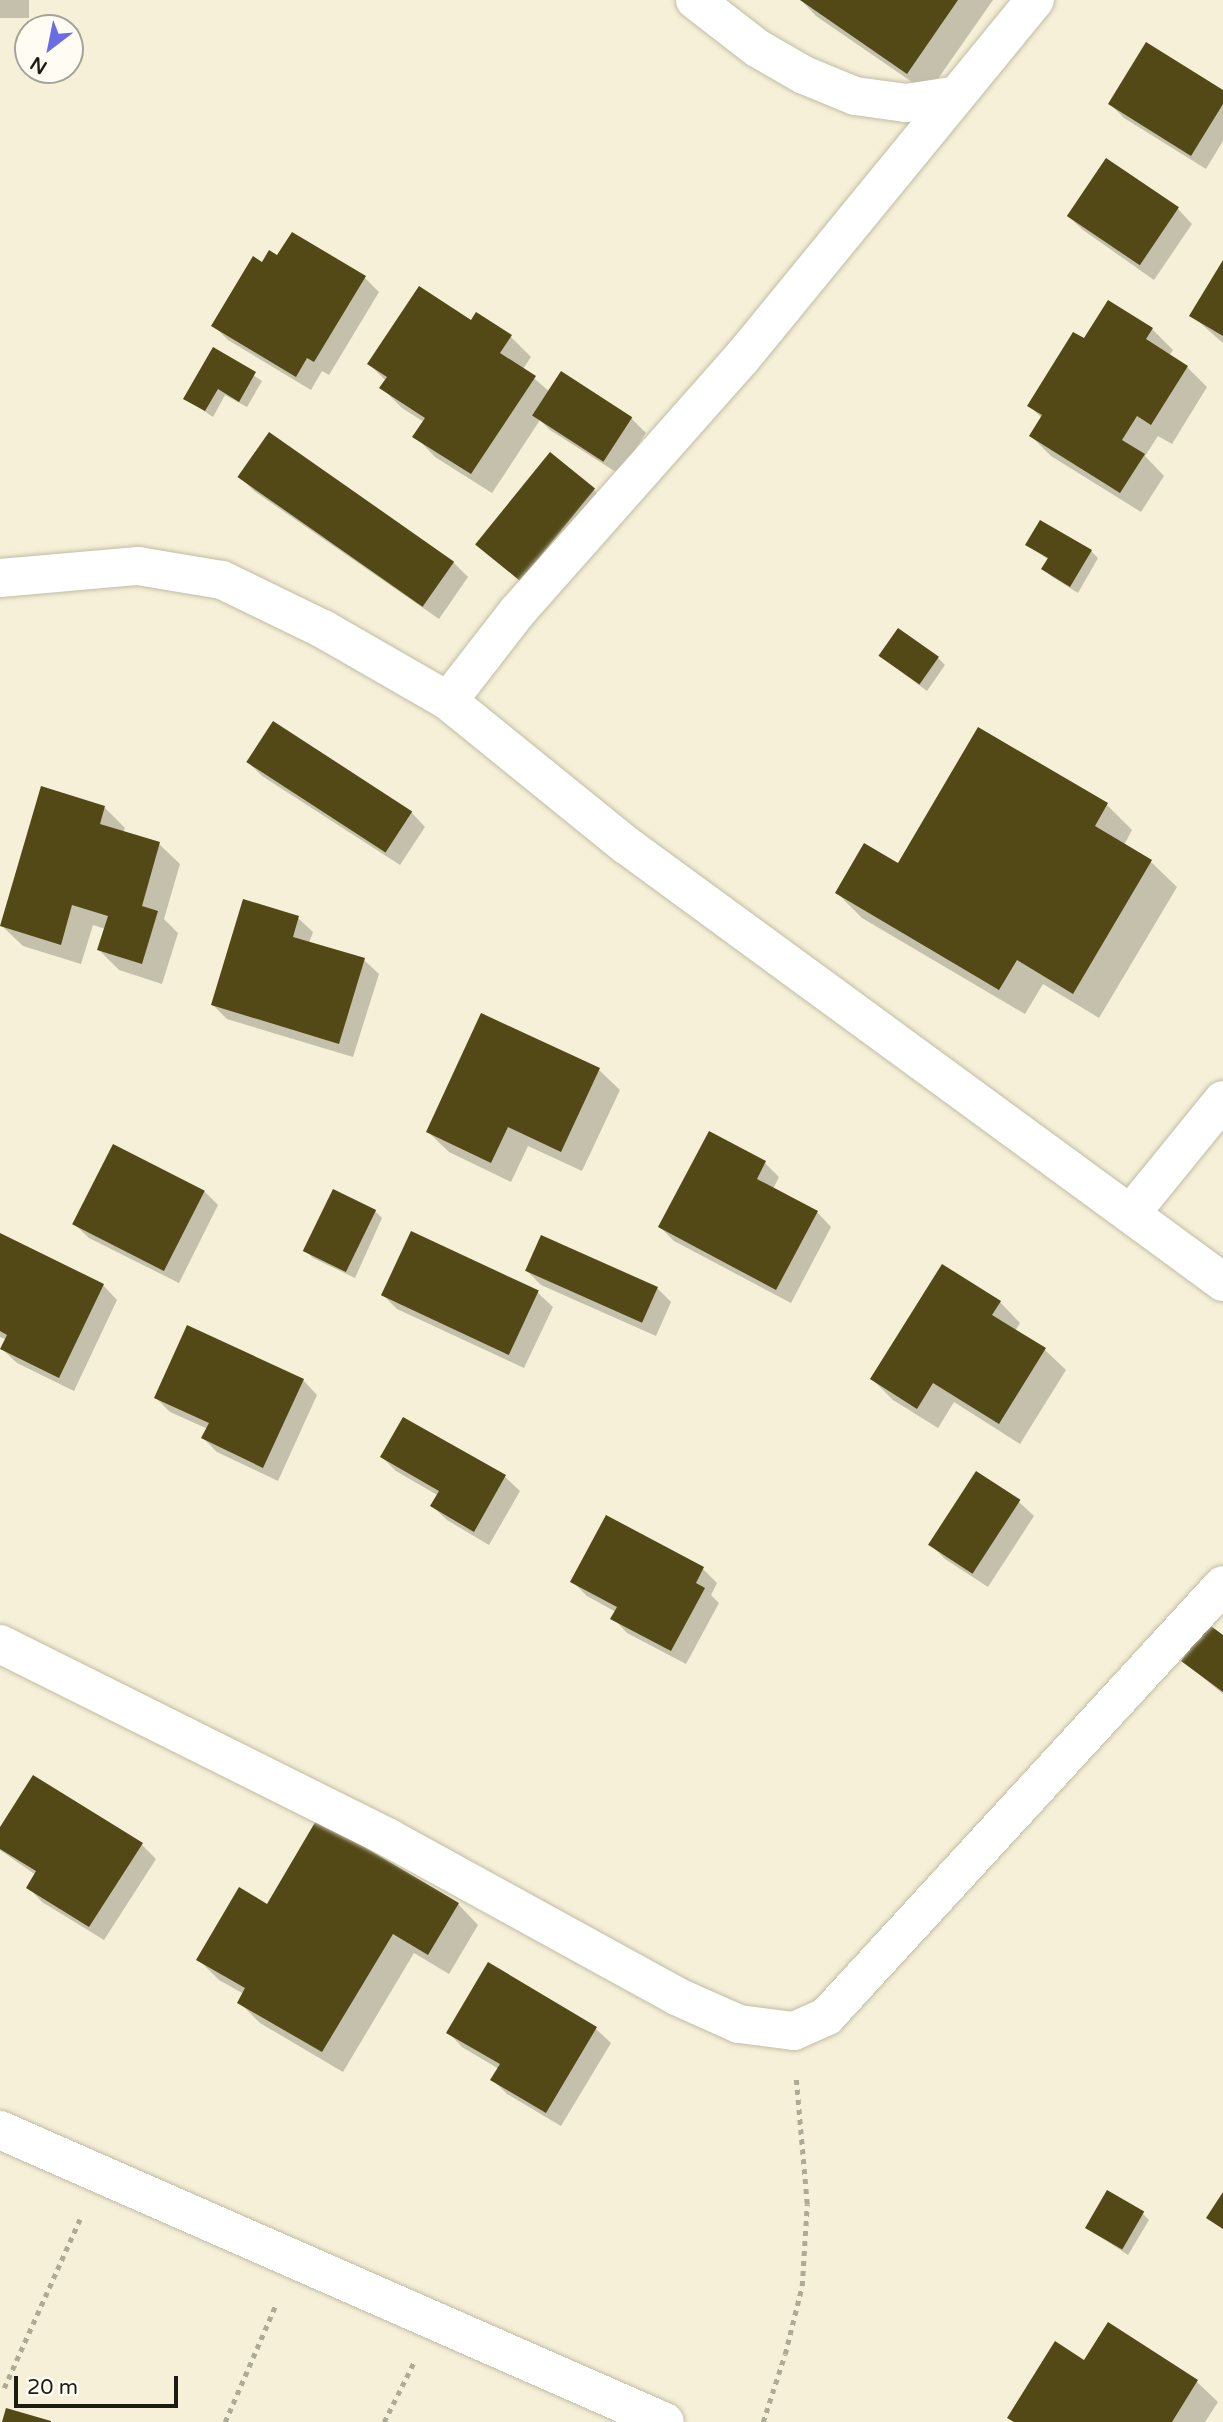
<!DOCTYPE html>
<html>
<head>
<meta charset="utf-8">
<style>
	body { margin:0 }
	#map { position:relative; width:1223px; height:2422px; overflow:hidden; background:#f5f0d7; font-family:"Varela Round",sans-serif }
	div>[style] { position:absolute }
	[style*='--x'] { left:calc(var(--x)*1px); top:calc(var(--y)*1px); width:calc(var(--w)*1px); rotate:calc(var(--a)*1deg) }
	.shadow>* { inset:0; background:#0003; transform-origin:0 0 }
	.building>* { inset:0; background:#524917; transform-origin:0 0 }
	.path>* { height:4.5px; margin-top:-2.25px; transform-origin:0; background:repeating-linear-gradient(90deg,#adaa96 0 5px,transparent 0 10px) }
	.roads { filter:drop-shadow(0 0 2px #c1bca5) drop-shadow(0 0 2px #c1bca5) }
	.minor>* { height:38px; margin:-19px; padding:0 19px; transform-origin:19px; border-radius:19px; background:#fff }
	span { translate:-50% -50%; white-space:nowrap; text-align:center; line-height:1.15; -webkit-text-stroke:7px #fffdf3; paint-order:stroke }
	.north { position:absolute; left:14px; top:14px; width:70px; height:70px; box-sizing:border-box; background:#fffdf3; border:2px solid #a5a399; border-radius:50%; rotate:212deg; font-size:19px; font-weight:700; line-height:28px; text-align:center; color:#1d1c13 }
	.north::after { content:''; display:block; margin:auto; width:24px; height:32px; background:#696ce5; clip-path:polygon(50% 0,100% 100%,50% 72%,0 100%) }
	.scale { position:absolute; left:14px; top:2376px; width:164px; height:32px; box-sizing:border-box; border:4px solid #1d1c13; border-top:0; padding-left:9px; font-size:21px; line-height:24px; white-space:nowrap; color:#1d1c13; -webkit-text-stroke:5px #fffdf3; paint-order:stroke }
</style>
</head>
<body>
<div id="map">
	<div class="shadow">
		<div style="left:0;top:0;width:29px;height:18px"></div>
		<div style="clip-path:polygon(801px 0,993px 0,928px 93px,816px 16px)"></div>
		<div style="clip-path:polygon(1223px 92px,1223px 141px,1206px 169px,1124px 118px,1110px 104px)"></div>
		<div style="clip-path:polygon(1178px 209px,1192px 224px,1154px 280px,1083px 230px,1068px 216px)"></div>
		<div style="clip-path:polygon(292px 234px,365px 278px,379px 292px,329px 375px,322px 371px,311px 390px,228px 340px,214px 326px,263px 264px,278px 257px)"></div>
		<div style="clip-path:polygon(1223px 263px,1223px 343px,1191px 315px)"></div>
		<div style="clip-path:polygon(1109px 302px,1152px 329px,1173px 350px,1169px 356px,1187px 367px,1207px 387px,1172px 444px,1158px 436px,1145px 456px,1164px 476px,1141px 512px,1051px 456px,1031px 436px,1042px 418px,1029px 406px,1085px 341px)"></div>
		<div style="clip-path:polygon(472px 323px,510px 336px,531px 357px,523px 369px,550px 392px,631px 418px,646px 433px,619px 474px,550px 430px,540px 420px,492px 493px,435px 457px,415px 436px,424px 422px,402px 408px,382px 388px,386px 381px,369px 364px)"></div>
		<div style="clip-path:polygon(214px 350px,262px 381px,247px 407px,225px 395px,213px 417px,185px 398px)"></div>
		<div style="clip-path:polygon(269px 434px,454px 563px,468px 577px,439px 619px,254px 491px,240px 477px)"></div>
		<div style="clip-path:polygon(594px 490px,608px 505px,535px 594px,478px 545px)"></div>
		<div style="clip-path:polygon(1027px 545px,1091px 551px,1098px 558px,1078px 593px,1051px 576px,1044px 569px,1049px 560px)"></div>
		<div style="clip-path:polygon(880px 656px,938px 658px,945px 665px,927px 691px)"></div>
		<div style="clip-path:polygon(979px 729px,1107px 805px,1132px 830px,1124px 845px,1151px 862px,1177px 887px,1099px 1018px,1043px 984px,1025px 1014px,862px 918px,837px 893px,898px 865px)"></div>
		<div style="clip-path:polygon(248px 762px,411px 812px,425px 827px,400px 865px,262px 776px)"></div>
		<div style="clip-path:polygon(104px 807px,125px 828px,123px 833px,159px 844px,180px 864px,164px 919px,178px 933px,162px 984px,119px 970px,99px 950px,105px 929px,93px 925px,81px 964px,23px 946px,2px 926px)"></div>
		<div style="clip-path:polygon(298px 918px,313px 932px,309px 943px,364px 960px,379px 974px,353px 1057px,227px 1019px,213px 1005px)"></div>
		<div style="clip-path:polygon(599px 1070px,620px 1090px,582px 1171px,528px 1146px,511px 1182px,449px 1152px,428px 1132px)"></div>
		<div style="clip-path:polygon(765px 1163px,779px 1177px,773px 1189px,817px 1212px,831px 1227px,791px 1303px,674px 1241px,660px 1227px)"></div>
		<div style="clip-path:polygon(204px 1191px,218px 1205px,179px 1283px,89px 1238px,74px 1224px)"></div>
		<div style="clip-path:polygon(375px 1211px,382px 1218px,355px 1278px,313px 1258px,306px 1251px)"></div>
		<div style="clip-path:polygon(412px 1234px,538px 1293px,553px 1307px,524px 1368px,397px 1309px,383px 1295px)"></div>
		<div style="clip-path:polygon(0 1235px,103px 1285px,117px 1300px,74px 1391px,17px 1363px,2px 1349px,7px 1340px,0 1337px)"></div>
		<div style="clip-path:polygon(527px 1271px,657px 1288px,671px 1302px,656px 1336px,541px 1285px)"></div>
		<div style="clip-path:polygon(1000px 1302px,1020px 1323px,1015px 1331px,1045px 1350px,1066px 1370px,1020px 1444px,954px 1402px,938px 1428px,893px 1400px,872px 1379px)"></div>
		<div style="clip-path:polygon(303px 1380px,317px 1395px,278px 1481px,217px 1452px,203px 1438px,208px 1429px,170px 1412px,156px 1398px)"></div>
		<div style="clip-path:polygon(403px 1419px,505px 1477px,520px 1491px,489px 1545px,447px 1520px,432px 1506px,439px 1496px,396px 1471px,382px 1457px)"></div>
		<div style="clip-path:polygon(977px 1474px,1019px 1502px,1034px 1516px,988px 1587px,945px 1559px,931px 1545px)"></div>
		<div style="clip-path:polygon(703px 1569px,717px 1583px,711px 1595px,719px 1603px,686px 1664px,627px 1633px,613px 1618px,616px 1612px,587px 1596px,572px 1581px)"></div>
		<div style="clip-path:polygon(1223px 1637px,1223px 1694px,1183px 1661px)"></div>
		<div style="clip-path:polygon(0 1831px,142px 1845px,156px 1859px,104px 1940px,42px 1902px,28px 1887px,36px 1875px,0 1850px)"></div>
		<div style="clip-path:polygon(458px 1904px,478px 1925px,449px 1974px,414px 1953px,343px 2072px,260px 2023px,239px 2002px,244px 1994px,219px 1980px,198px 1959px,268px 1906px)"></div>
		<div style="clip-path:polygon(488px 1964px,596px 2029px,611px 2043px,561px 2126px,507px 2094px,493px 2080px,499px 2069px,462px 2047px,448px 2032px)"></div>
		<div style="clip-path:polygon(1142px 2213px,1149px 2220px,1128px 2255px,1087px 2228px)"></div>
		<div style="clip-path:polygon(1108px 2325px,1197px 2382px,1218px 2402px,1205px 2422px,1014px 2422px,1009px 2418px,1085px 2362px)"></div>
	</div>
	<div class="building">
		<div style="clip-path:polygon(800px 0,958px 0,907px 74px)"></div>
		<div style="clip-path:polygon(1146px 42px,1223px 90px,1223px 104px,1191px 156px,1108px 104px)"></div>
		<div style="left:1106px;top:158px;width:88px;height:70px;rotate:34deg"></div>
		<div style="clip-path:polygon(292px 232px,366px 276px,314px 362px,307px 358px,296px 377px,211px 326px,253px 256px,262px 262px,269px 250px,277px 255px)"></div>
		<div style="clip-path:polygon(1223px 260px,1223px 336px,1189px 316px)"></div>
		<div style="clip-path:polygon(419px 286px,471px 320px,476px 312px,512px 335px,500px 353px,536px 376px,471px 474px,412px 437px,425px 418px,379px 388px,387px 377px,367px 364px)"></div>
		<div style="clip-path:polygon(1108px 300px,1153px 328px,1146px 339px,1188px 366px,1151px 425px,1137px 416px,1122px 440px,1145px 454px,1120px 493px,1029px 436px,1042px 415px,1027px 406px,1073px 332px,1084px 338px)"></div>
		<div style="clip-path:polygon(213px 347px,256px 372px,239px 402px,218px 389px,205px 411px,183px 399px)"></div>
		<div style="left:561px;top:371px;width:85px;height:53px;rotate:33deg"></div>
		<div style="left:269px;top:432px;width:226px;height:55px;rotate:35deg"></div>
		<div style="left:550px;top:452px;width:58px;height:119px;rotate:39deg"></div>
		<div style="clip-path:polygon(1040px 520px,1092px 550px,1070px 587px,1041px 569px,1048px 558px,1025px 545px)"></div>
		<div style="left:898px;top:628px;width:50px;height:34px;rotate:35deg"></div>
		<div style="left:273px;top:721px;width:166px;height:49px;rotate:33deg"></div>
		<div style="clip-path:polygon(978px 727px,1108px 803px,1095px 826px,1152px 860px,1073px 994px,1017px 960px,999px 990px,835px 893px,864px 843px,898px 863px)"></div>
		<div style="clip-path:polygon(41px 786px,105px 806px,100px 824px,160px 842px,142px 906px,158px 911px,142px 964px,97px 950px,108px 916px,72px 905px,61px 945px,0 926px)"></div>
		<div style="clip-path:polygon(243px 899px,299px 916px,293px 937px,365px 958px,339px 1044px,211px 1005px)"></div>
		<div style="clip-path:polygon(481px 1013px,600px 1068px,561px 1152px,508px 1127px,491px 1163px,426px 1132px)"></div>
		<div style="clip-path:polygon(709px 1131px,766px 1161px,757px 1179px,818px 1211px,776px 1290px,658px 1227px)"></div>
		<div style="left:113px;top:1144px;width:103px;height:90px;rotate:27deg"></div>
		<div style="left:333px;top:1189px;width:48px;height:69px;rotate:26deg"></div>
		<div style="left:411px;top:1231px;width:141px;height:71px;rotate:25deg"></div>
		<div style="clip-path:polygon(0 1233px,104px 1284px,59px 1378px,0 1349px,7px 1335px,0 1331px)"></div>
		<div style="left:541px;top:1235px;width:128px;height:39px;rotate:24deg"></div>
		<div style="clip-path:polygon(942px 1264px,1001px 1301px,992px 1315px,1046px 1348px,999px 1424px,933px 1383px,917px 1409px,870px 1379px)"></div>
		<div style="clip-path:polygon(187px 1325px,304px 1379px,263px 1468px,201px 1438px,209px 1423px,154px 1398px)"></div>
		<div style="clip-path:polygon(403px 1417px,506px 1475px,474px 1532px,430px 1506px,439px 1491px,380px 1457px)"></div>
		<div style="left:976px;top:1471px;width:53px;height:88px;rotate:33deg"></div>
		<div style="clip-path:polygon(606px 1515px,704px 1567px,696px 1583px,705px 1588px,671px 1651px,610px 1619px,617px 1607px,570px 1582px)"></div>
		<div style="clip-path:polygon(1208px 1624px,1223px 1635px,1223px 1692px,1181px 1661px)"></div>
		<div style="clip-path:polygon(33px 1775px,143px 1843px,89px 1927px,26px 1888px,36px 1871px,0 1849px,0 1827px)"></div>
		<div style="clip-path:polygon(317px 1819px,459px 1903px,428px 1955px,393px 1934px,322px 2052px,237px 2003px,245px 1988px,196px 1960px,239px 1887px,267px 1904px)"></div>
		<div style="clip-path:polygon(488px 1962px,597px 2027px,546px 2113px,490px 2080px,500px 2064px,446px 2033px)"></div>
		<div style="left:1107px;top:2190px;width:43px;height:44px;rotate:30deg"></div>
		<div style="clip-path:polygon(1223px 2192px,1223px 2229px,1206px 2218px)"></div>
		<div style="clip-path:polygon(1108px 2322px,1198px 2380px,1172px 2422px,1014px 2422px,1007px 2418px,1055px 2341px,1084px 2360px)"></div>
		<div style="clip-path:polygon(6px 2408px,51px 2421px,51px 2422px,2px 2422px)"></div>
	</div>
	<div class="path">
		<div style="--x:4;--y:2388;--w:185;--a:-65.8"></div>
		<div style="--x:225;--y:2422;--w:129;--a:-66.6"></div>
		<div style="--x:384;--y:2422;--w:67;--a:-63.4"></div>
		<div style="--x:763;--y:2422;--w:71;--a:-72.1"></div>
		<div style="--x:785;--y:2354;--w:70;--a:-76"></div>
		<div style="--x:802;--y:2286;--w:82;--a:-86.5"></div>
		<div style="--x:807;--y:2204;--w:127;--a:-95"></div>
	</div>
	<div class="roads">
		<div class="minor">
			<div style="--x:695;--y:0;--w:78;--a:37.7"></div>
			<div style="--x:757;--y:48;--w:54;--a:29.9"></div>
			<div style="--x:804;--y:75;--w:55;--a:22.4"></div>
			<div style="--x:855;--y:96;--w:51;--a:7.8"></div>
			<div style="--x:906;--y:103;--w:48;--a:-8.5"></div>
			<div style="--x:0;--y:578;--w:139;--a:-5"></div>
			<div style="--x:138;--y:566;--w:85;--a:9.5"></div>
			<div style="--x:222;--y:580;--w:112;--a:25.9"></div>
			<div style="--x:323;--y:629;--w:144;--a:29.9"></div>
			<div style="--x:448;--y:701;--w:229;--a:39"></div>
			<div style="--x:626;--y:845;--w:740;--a:36.2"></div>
			<div style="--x:448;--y:701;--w:113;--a:-52.2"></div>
			<div style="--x:517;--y:612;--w:338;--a:-48.5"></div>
			<div style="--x:741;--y:359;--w:464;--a:-50.7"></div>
			<div style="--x:1132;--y:1212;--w:144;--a:-50.9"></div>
			<div style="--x:0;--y:1644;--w:435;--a:26.5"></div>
			<div style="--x:389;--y:1838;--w:328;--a:28.8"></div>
			<div style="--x:676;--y:1996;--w:69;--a:24"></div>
			<div style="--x:739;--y:2024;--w:55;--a:7.3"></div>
			<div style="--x:794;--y:2031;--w:36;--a:-24"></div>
			<div style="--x:827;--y:2016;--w:585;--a:-47.42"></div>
			<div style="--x:0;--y:2130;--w:726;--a:23.71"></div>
		</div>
	</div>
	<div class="north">N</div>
	<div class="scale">20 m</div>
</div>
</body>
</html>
